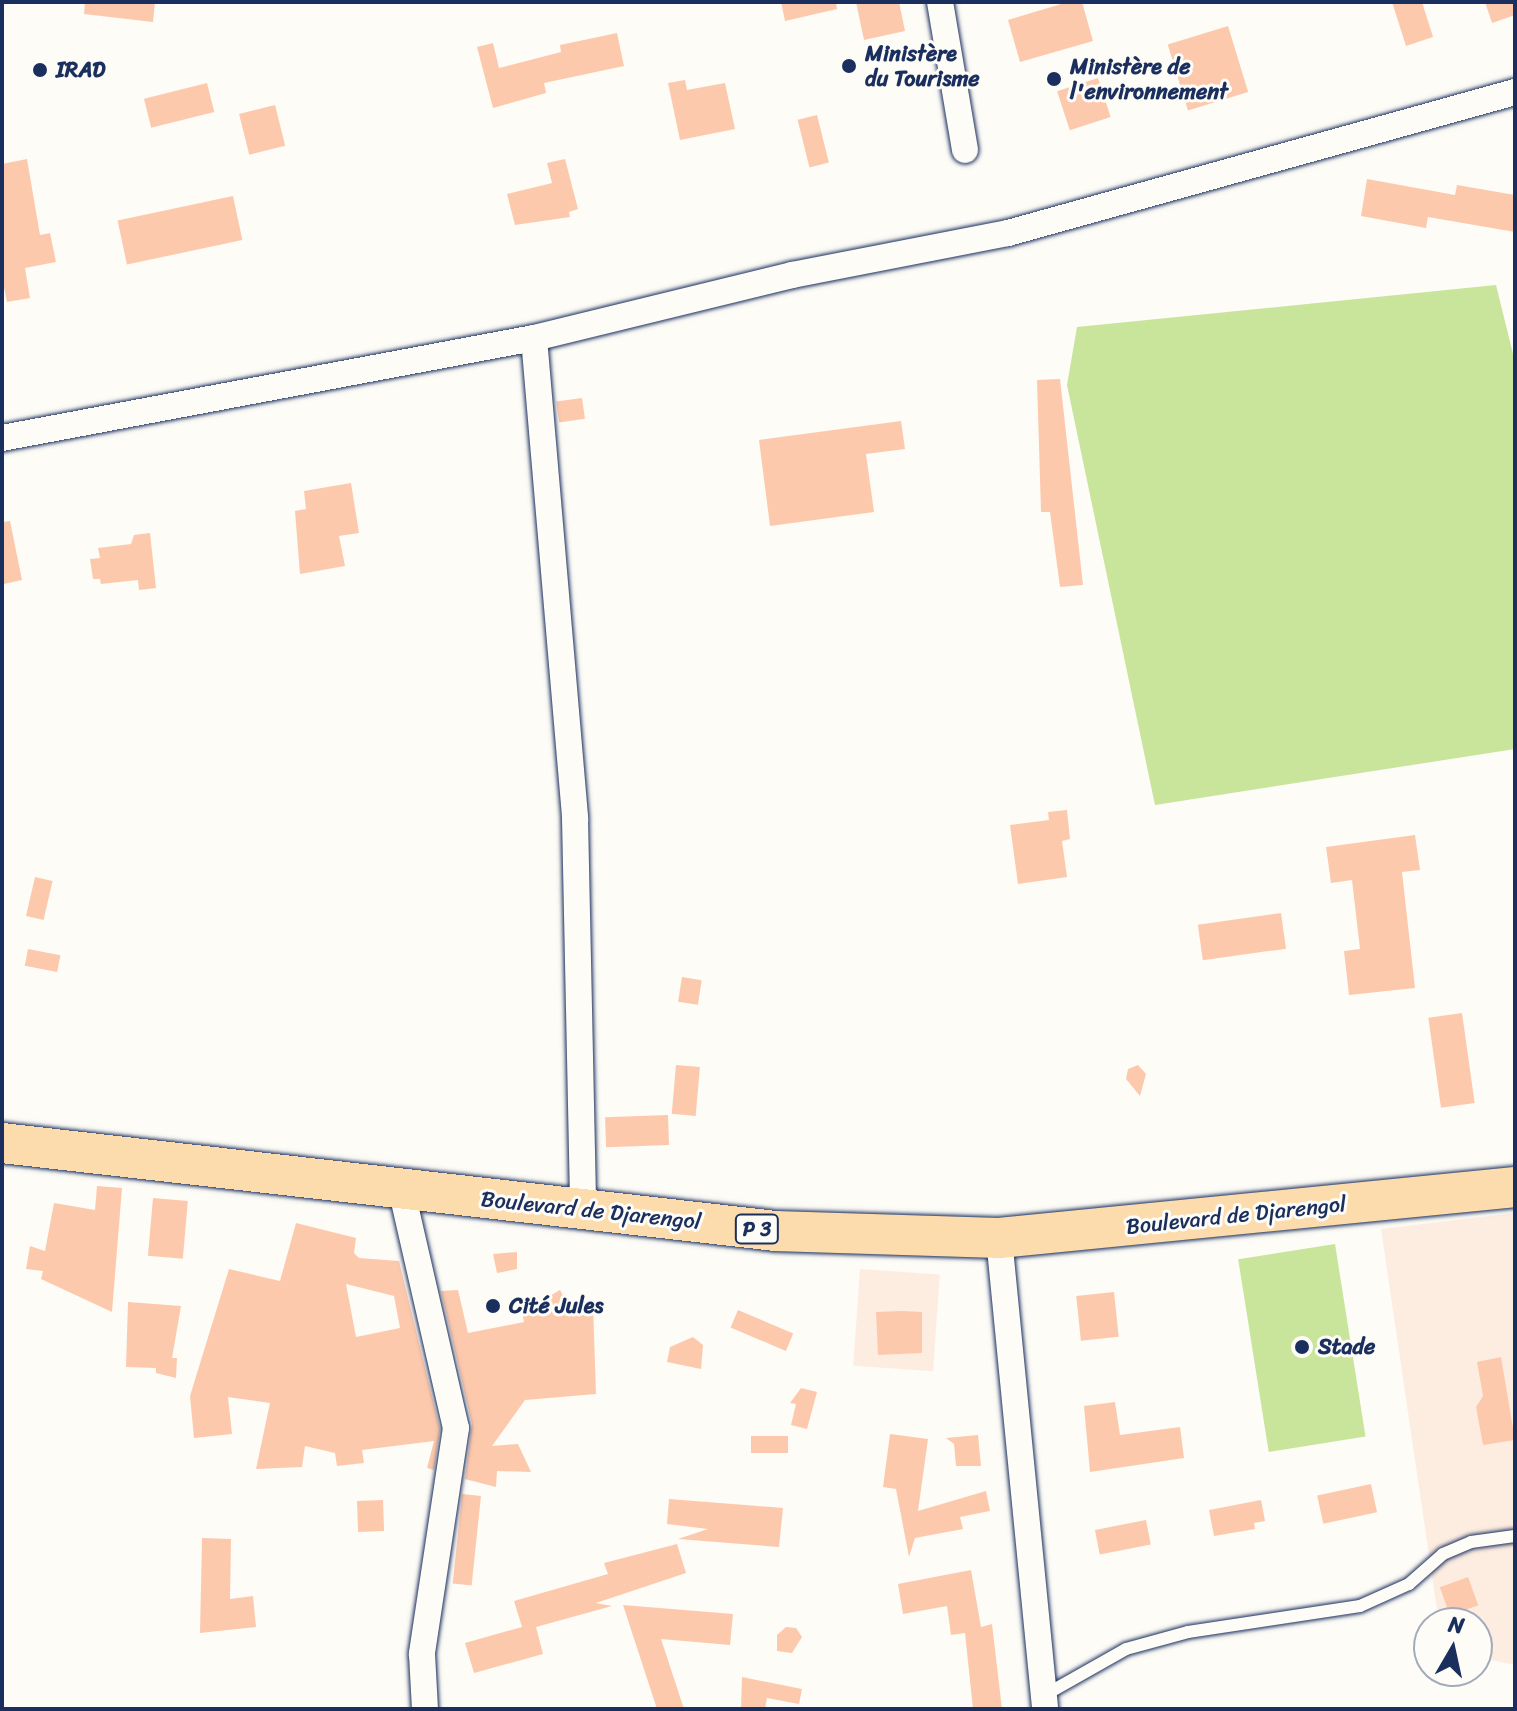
<!DOCTYPE html>
<html>
<head>
<meta charset="utf-8">
<style>
	body { margin:0 }
	#map { position:relative; width:1517px; height:1711px; overflow:hidden; background:#fdfcf7; font-family:Sriracha,sans-serif }
	div>[style] { position:absolute }
	[style*='--x'] { left:calc(var(--x)*1px); top:calc(var(--y)*1px); width:calc(var(--w)*1px); rotate:calc(var(--a)*1deg) }
	.built>* { inset:0; background:#fdede1; transform-origin:0 0 }
	.green>* { inset:0; background:#c9e49b; transform-origin:0 0 }
	.building>* { inset:0; background:#fdc9ad; transform-origin:0 0 }
	.roads { filter:drop-shadow(0 0 2px #1b2f5e) drop-shadow(0 0 2px #1b2f5e) }
	.lane>* { height:12px; margin:-6px; padding:0 6px; transform-origin:6px; border-radius:6px; background:#fdfcf7 }
	.street>* { height:26px; margin:-13px; padding:0 13px; transform-origin:13px; border-radius:13px; background:#fdfcf7 }
	.primary>* { height:40px; margin:-20px; padding:0 20px; transform-origin:20px; border-radius:20px; background:#fcdcac }
	.dots>* { width:22px; height:22px; translate:-50% -50%; box-sizing:border-box; border:4px solid #fdfcf7; border-radius:50% }
	span { translate:-50% -50%; white-space:nowrap; text-align:center; line-height:1.15; -webkit-text-stroke:6px #fdfcf7; paint-order:stroke }
	.shield-label span { padding:2px 6px; background:#fdfcf7; border:2px solid; border-radius:6px; -webkit-text-stroke-width:0 }
	.shield-label { font-size:20px; color:#1b2f5e; font-weight:700 }
	.poi-label { font-size:22px; color:#1b2f5e; font-weight:700 }
	.left { translate:0 -50%; text-align:left }
	.street-label { font-size:22px; color:#1b2f5e }
	.frame { position:absolute; inset:0; border:4px solid #1b2f5e; pointer-events:none }
	.north { position:absolute; left:1413px; top:1607px; width:80px; height:80px; box-sizing:border-box; background:#fdfcf7; border:2px solid #a3aaba; border-radius:50%; rotate:9deg; font-size:22px; font-weight:700; line-height:32px; text-align:center; color:#1b2f5e }
	.north::after { content:''; display:block; margin:auto; width:28px; height:36px; background:#1b2f5e; clip-path:polygon(50% 0,100% 100%,50% 72%,0 100%) }
</style>
</head>
<body>
<div id="map">
	<div class="built">
		<div style="clip-path:polygon(1515px 1213px,1515px 1665px,1477px 1657px,1477px 1623px,1439px 1623px,1381px 1229px)"></div>
		<div style="left:860px;top:1269px;width:80px;height:97px;rotate:4deg"></div>
	</div>
	<div class="green">
		<div style="clip-path:polygon(1496px 285px,1515px 362px,1515px 749px,1155px 805px,1067px 385px,1077px 327px)"></div>
		<div style="left:1335px;top:1244px;width:195px;height:98px;rotate:81deg"></div>
	</div>
	<div class="building">
		<div style="clip-path:polygon(85px 2px,155px 2px,153px 22px,84px 14px)"></div>
		<div style="clip-path:polygon(781px 2px,836px 2px,837px 9px,785px 21px)"></div>
		<div style="clip-path:polygon(856px 2px,899px 2px,905px 31px,864px 40px)"></div>
		<div style="clip-path:polygon(1068px 2px,1082px 2px,1093px 41px,1020px 62px,1008px 20px)"></div>
		<div style="clip-path:polygon(1392px 2px,1422px 2px,1433px 37px,1406px 46px)"></div>
		<div style="clip-path:polygon(1485px 2px,1515px 2px,1515px 15px,1492px 23px)"></div>
		<div style="left:1228px;top:26px;width:69px;height:63px;rotate:73deg"></div>
		<div style="clip-path:polygon(617px 33px,624px 66px,544px 83px,546px 93px,493px 108px,477px 47px,493px 43px,499px 68px,561px 52px,560px 45px)"></div>
		<div style="left:1098px;top:78px;width:41px;height:43px;rotate:72deg"></div>
		<div style="clip-path:polygon(685px 80px,687px 90px,725px 83px,735px 129px,680px 140px,668px 83px)"></div>
		<div style="left:207px;top:83px;width:30px;height:65px;rotate:76deg"></div>
		<div style="left:275px;top:105px;width:42px;height:37px;rotate:76deg"></div>
		<div style="left:817px;top:115px;width:49px;height:20px;rotate:76deg"></div>
		<div style="clip-path:polygon(27px 159px,40px 235px,50px 233px,56px 262px,25px 268px,30px 298px,7px 302px,2px 277px,2px 164px)"></div>
		<div style="clip-path:polygon(565px 159px,578px 209px,569px 212px,570px 217px,515px 225px,507px 194px,552px 183px,547px 163px)"></div>
		<div style="clip-path:polygon(1367px 179px,1455px 195px,1457px 185px,1515px 195px,1515px 232px,1428px 217px,1426px 228px,1361px 216px)"></div>
		<div style="left:233px;top:196px;width:45px;height:118px;rotate:78deg"></div>
		<div style="clip-path:polygon(1060px 379px,1083px 585px,1060px 587px,1050px 512px,1041px 512px,1037px 380px)"></div>
		<div style="left:582px;top:398px;width:21px;height:26px;rotate:82deg"></div>
		<div style="clip-path:polygon(901px 421px,905px 449px,866px 454px,874px 512px,770px 526px,759px 440px)"></div>
		<div style="clip-path:polygon(351px 483px,359px 533px,339px 536px,345px 566px,300px 574px,295px 511px,306px 509px,304px 491px)"></div>
		<div style="clip-path:polygon(10px 521px,22px 580px,4px 584px,2px 522px)"></div>
		<div style="clip-path:polygon(150px 533px,156px 588px,139px 590px,138px 580px,101px 584px,100px 579px,93px 579px,90px 559px,100px 558px,98px 548px,131px 544px,134px 535px)"></div>
		<div style="clip-path:polygon(1067px 810px,1070px 839px,1062px 841px,1067px 877px,1018px 884px,1010px 825px,1049px 820px,1048px 812px)"></div>
		<div style="clip-path:polygon(1415px 835px,1420px 870px,1402px 872px,1415px 988px,1349px 995px,1344px 951px,1360px 949px,1352px 880px,1331px 883px,1326px 847px)"></div>
		<div style="left:35px;top:877px;width:18px;height:40px;rotate:13deg"></div>
		<div style="left:1281px;top:913px;width:36px;height:84px;rotate:82deg"></div>
		<div style="left:28px;top:949px;width:33px;height:17px;rotate:11deg"></div>
		<div style="left:682px;top:977px;width:20px;height:25px;rotate:9deg"></div>
		<div style="left:1462px;top:1013px;width:91px;height:34px;rotate:82deg"></div>
		<div style="left:676px;top:1065px;width:24px;height:49px;rotate:5deg"></div>
		<div style="clip-path:polygon(1138px 1065px,1146px 1074px,1140px 1096px,1126px 1079px,1128px 1069px)"></div>
		<div style="left:668px;top:1115px;width:30px;height:63px;rotate:88deg"></div>
		<div style="clip-path:polygon(97px 1186px,122px 1188px,112px 1312px,41px 1279px,43px 1271px,26px 1269px,30px 1246px,45px 1251px,54px 1203px,95px 1210px)"></div>
		<div style="left:153px;top:1198px;width:35px;height:58px;rotate:5deg"></div>
		<div style="clip-path:polygon(evenodd,296px 1223px,356px 1238px,354px 1253px,359px 1258px,399px 1261px,440px 1429px,434px 1470px,427px 1468px,434px 1441px,362px 1450px,364px 1463px,337px 1466px,335px 1453px,305px 1446px,302px 1467px,256px 1469px,270px 1403px,228px 1397px,232px 1434px,194px 1438px,190px 1396px,229px 1269px,280px 1281px,296px 1223px,346px 1284px,394px 1296px,400px 1328px,356px 1337px,346px 1284px)"></div>
		<div style="clip-path:polygon(517px 1252px,517px 1269px,497px 1273px,493px 1254px)"></div>
		<div style="clip-path:polygon(458px 1290px,468px 1333px,524px 1322px,522px 1312px,546px 1305px,543px 1300px,560px 1290px,567px 1303px,593px 1305px,596px 1394px,525px 1400px,492px 1446px,518px 1444px,531px 1472px,497px 1471px,496px 1487px,465px 1479px,472px 1424px,441px 1291px)"></div>
		<div style="left:1114px;top:1292px;width:45px;height:38px;rotate:84deg"></div>
		<div style="clip-path:polygon(128px 1302px,181px 1306px,172px 1358px,177px 1358px,176px 1378px,156px 1373px,156px 1368px,126px 1367px)"></div>
		<div style="left:738px;top:1310px;width:60px;height:19px;rotate:23deg"></div>
		<div style="clip-path:polygon(902px 1311px,922px 1312px,922px 1353px,878px 1355px,876px 1312px)"></div>
		<div style="clip-path:polygon(693px 1337px,703px 1345px,701px 1369px,667px 1362px,670px 1347px)"></div>
		<div style="clip-path:polygon(1501px 1357px,1515px 1440px,1483px 1445px,1476px 1407px,1483px 1396px,1477px 1362px)"></div>
		<div style="clip-path:polygon(801px 1388px,817px 1392px,807px 1429px,791px 1425px,796px 1404px,790px 1403px)"></div>
		<div style="clip-path:polygon(1115px 1402px,1120px 1435px,1180px 1427px,1184px 1458px,1090px 1472px,1084px 1406px)"></div>
		<div style="clip-path:polygon(890px 1434px,928px 1439px,918px 1511px,986px 1491px,990px 1511px,960px 1517px,963px 1529px,915px 1538px,909px 1557px,896px 1489px,883px 1487px)"></div>
		<div style="clip-path:polygon(978px 1435px,981px 1466px,956px 1466px,954px 1444px,946px 1438px)"></div>
		<div style="left:751px;top:1436px;width:37px;height:17px"></div>
		<div style="left:1371px;top:1484px;width:29px;height:55px;rotate:78deg"></div>
		<div style="left:481px;top:1496px;width:90px;height:19px;rotate:96deg"></div>
		<div style="clip-path:polygon(669px 1499px,783px 1508px,779px 1547px,678px 1539px,708px 1529px,667px 1524px)"></div>
		<div style="left:383px;top:1500px;width:31px;height:26px;rotate:88deg"></div>
		<div style="clip-path:polygon(1261px 1500px,1265px 1521px,1254px 1523px,1255px 1529px,1214px 1536px,1209px 1510px)"></div>
		<div style="left:1146px;top:1520px;width:25px;height:52px;rotate:79deg"></div>
		<div style="clip-path:polygon(202px 1538px,231px 1539px,230px 1599px,253px 1596px,256px 1627px,200px 1633px)"></div>
		<div style="clip-path:polygon(677px 1544px,686px 1573px,596px 1603px,612px 1606px,536px 1627px,543px 1654px,474px 1673px,465px 1643px,522px 1627px,514px 1601px,608px 1574px,604px 1563px)"></div>
		<div style="clip-path:polygon(971px 1570px,981px 1627px,992px 1624px,1002px 1709px,973px 1709px,965px 1633px,951px 1635px,947px 1606px,903px 1614px,898px 1584px)"></div>
		<div style="left:1468px;top:1577px;width:30px;height:30px;rotate:70deg"></div>
		<div style="clip-path:polygon(623px 1605px,733px 1614px,730px 1645px,661px 1639px,684px 1709px,657px 1709px)"></div>
		<div style="clip-path:polygon(786px 1627px,796px 1628px,802px 1637px,792px 1653px,777px 1651px,777px 1635px)"></div>
		<div style="clip-path:polygon(742px 1677px,802px 1689px,799px 1704px,767px 1698px,765px 1709px,741px 1709px)"></div>
	</div>
	<div class="roads">
		<div class="lane">
			<div style="--x:1043;--y:1696;--w:95;--a:-29.5"></div>
			<div style="--x:1126;--y:1649;--w:64;--a:-15.3"></div>
			<div style="--x:1188;--y:1632;--w:174;--a:-8.6"></div>
			<div style="--x:1360;--y:1606;--w:54;--a:-24.2"></div>
			<div style="--x:1409;--y:1584;--w:45;--a:-41.4"></div>
			<div style="--x:1443;--y:1554;--w:30;--a:-23"></div>
			<div style="--x:1471;--y:1542;--w:44;--a:-7.8"></div>
		</div>
		<div class="street">
			<div style="--x:940;--y:2;--w:150;--a:80.4"></div>
			<div style="--x:534;--y:338;--w:482;--a:85.1"></div>
			<div style="--x:575;--y:818;--w:391;--a:88.8"></div>
			<div style="--x:2;--y:438;--w:541;--a:-10.65"></div>
			<div style="--x:534;--y:338;--w:266;--a:-13.7"></div>
			<div style="--x:792;--y:275;--w:220;--a:-11"></div>
			<div style="--x:1008;--y:233;--w:526;--a:-15.54"></div>
			<div style="--x:401;--y:1188;--w:246;--a:77.1"></div>
			<div style="--x:456;--y:1428;--w:229;--a:98.6"></div>
			<div style="--x:422;--y:1654;--w:55;--a:86.9"></div>
			<div style="--x:999;--y:1238;--w:473;--a:84.4"></div>
		</div>
		<div class="primary">
			<div style="--x:2;--y:1143;--w:778;--a:6.49"></div>
			<div style="--x:775;--y:1231;--w:224;--a:1.8"></div>
			<div style="--x:999;--y:1238;--w:519;--a:-5.64"></div>
		</div>
	</div>
	<div class="dots">
		<div style="left:849px;top:66px;background:#1b2f5e"></div>
		<div style="left:40px;top:70px;background:#1b2f5e"></div>
		<div style="left:1054px;top:79px;background:#1b2f5e"></div>
		<div style="left:493px;top:1306px;background:#1b2f5e"></div>
		<div style="left:1302px;top:1347px;background:#1b2f5e"></div>
	</div>
	<div class="shield-label">
		<span style="left:757px;top:1229px">P 3</span>
	</div>
	<div class="poi-label">
		<span class="left" style="left:865px;top:66px">Ministère<br>du Tourisme</span>
		<span class="left" style="left:1070px;top:79px">Ministère de<br>l'environnement</span>
		<span class="left" style="left:56px;top:70px">IRAD</span>
		<span class="left" style="left:509px;top:1306px">Cité Jules</span>
		<span class="left" style="left:1318px;top:1347px">Stade</span>
	</div>
	<div class="street-label">
		<span style="left:591px;top:1210px;rotate:6deg">Boulevard de Djarengol</span>
		<span style="left:1236px;top:1215px;rotate:-6deg">Boulevard de Djarengol</span>
	</div>
	<div class="frame"></div>
	<div class="north">N</div>
</div>
</body>
</html>
